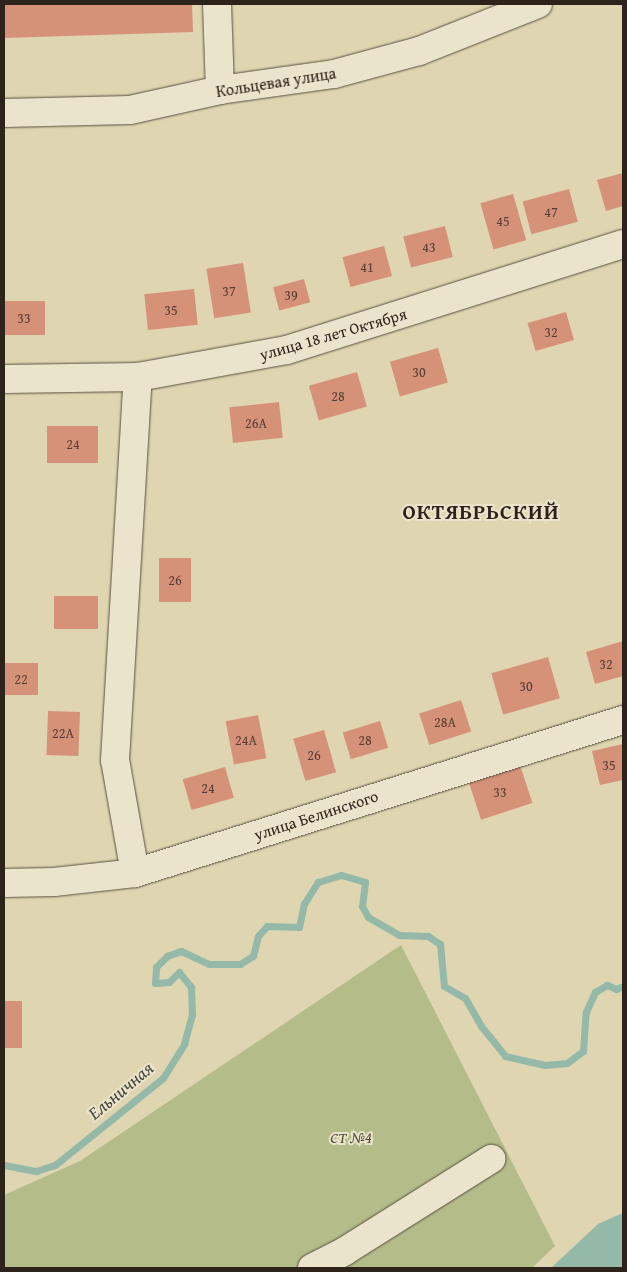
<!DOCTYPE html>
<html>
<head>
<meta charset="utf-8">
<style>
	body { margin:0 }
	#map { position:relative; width:627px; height:1272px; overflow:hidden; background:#dfd5b1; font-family:"Gentium Book Plus",serif }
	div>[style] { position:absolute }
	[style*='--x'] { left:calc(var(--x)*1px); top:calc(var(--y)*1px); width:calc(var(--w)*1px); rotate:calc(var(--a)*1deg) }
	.green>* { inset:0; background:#b4bd8a }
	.water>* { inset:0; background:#94b9a9 }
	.stream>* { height:7px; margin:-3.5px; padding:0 3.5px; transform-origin:3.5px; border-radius:3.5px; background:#94b9a9 }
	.building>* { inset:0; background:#d69179; transform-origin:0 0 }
	.roads { filter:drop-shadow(0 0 1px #5a5040) drop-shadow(0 0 1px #5a5040) }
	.minor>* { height:28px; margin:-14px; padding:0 14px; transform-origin:14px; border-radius:14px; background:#eae4cc }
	span { translate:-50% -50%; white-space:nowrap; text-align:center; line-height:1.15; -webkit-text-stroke:4px #eae4cc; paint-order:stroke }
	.number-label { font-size:14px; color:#583e32 }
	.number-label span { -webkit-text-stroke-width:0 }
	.street-label { font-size:16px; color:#2e231b }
	.park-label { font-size:16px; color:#504a37; font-style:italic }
	.water-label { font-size:18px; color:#48483e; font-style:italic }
	.district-label { font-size:21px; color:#2e231b; font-weight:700; letter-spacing:1px }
	.frame { position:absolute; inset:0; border:5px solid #2e231b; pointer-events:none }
</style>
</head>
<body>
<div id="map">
	<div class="green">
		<div style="clip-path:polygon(401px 945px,555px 1246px,532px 1268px,4px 1268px,4px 1195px,80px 1161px)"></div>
	</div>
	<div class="water">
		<div style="clip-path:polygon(623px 1213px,623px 1268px,551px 1268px,598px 1224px)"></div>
	</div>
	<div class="stream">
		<div style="--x:4;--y:1165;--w:33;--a:11"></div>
		<div style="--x:36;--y:1171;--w:20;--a:-18"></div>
		<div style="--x:55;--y:1165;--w:139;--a:-38.9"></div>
		<div style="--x:163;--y:1078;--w:40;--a:-58"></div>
		<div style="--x:184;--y:1044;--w:30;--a:-75"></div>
		<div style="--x:192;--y:1015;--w:28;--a:-92"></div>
		<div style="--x:191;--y:987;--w:19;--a:-129"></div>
		<div style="--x:179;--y:972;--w:14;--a:135"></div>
		<div style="--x:169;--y:982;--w:14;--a:176"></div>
		<div style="--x:155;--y:983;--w:16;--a:-86"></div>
		<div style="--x:156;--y:967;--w:16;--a:-45"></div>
		<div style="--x:167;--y:956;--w:15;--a:-20"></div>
		<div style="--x:181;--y:951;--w:31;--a:25"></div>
		<div style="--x:209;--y:964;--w:31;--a:0"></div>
		<div style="--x:240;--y:964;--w:15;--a:-32"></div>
		<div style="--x:253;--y:956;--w:21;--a:-76"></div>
		<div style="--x:258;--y:936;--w:13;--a:-48"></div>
		<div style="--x:267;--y:926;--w:32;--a:2"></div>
		<div style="--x:299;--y:927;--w:24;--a:-78"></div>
		<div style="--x:304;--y:904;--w:26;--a:-58"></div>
		<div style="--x:318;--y:882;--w:24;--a:-17"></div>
		<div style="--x:341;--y:875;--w:25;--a:16"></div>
		<div style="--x:365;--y:882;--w:24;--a:97"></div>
		<div style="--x:362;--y:906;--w:13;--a:61"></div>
		<div style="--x:368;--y:917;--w:36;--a:30"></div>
		<div style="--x:399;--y:935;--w:29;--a:2"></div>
		<div style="--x:428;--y:936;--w:14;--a:34"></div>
		<div style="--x:440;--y:944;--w:42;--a:84.6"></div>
		<div style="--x:444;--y:986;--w:24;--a:30"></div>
		<div style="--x:465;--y:998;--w:32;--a:60"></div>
		<div style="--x:481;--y:1026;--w:38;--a:51"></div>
		<div style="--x:505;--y:1056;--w:41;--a:12.7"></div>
		<div style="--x:545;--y:1065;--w:22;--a:-5"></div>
		<div style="--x:567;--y:1063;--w:20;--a:-37"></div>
		<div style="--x:583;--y:1051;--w:39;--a:-86"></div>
		<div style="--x:586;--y:1012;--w:22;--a:-66"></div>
		<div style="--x:595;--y:992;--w:14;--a:-30"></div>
		<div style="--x:607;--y:985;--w:10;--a:24"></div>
		<div style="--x:616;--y:989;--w:8;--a:-23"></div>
	</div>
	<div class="building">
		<div style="clip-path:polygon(4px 4px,192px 4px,193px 32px,4px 38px)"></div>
		<div style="clip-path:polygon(623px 173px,623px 206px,606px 211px,597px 180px)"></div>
		<div style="left:569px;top:189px;width:34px;height:48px;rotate:75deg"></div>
		<div style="left:513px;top:194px;width:48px;height:34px;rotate:74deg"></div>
		<div style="left:445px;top:226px;width:32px;height:43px;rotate:76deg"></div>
		<div style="left:384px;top:246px;width:31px;height:43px;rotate:75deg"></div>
		<div style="left:243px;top:263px;width:50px;height:37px;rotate:81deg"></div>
		<div style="left:304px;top:279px;width:24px;height:32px;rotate:75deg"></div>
		<div style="left:194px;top:289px;width:36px;height:50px;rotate:84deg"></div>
		<div style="left:4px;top:301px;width:41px;height:34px"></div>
		<div style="left:566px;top:312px;width:29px;height:40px;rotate:74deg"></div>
		<div style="left:438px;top:348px;width:36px;height:50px;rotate:74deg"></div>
		<div style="left:357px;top:372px;width:36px;height:50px;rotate:74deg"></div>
		<div style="left:279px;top:402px;width:36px;height:50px;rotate:84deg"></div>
		<div style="left:47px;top:426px;width:51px;height:37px"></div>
		<div style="left:159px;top:558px;width:32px;height:44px"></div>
		<div style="left:54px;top:596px;width:44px;height:33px"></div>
		<div style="clip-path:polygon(623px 641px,623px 676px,595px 684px,586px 652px)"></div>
		<div style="left:548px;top:657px;width:43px;height:59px;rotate:74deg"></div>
		<div style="left:38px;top:663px;width:32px;height:34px;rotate:90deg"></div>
		<div style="left:461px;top:700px;width:33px;height:44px;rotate:72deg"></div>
		<div style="left:48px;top:711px;width:32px;height:44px;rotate:2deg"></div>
		<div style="left:258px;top:715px;width:44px;height:33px;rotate:79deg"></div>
		<div style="left:380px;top:721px;width:28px;height:39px;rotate:73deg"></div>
		<div style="left:324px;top:730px;width:44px;height:32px;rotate:74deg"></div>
		<div style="clip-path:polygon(623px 744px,623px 780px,600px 785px,592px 751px)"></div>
		<div style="left:520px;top:765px;width:40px;height:54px;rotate:72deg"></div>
		<div style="left:225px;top:767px;width:32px;height:44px;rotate:74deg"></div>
		<div style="left:4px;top:1001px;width:18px;height:47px"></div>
	</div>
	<div class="roads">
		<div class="minor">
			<div style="--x:217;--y:4;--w:86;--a:88"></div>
			<div style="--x:4;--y:113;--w:126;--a:-1.4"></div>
			<div style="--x:130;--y:110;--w:92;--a:-12.5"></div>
			<div style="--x:220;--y:90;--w:115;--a:-8"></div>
			<div style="--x:334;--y:74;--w:88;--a:-15.1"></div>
			<div style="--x:419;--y:51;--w:128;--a:-21.6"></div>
			<div style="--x:4;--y:379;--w:134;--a:-0.9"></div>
			<div style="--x:138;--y:377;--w:151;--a:-10.3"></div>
			<div style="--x:287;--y:350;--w:352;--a:-17.5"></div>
			<div style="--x:135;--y:873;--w:115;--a:-100"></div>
			<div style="--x:115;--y:760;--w:384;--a:-86.6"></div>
			<div style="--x:4;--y:883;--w:50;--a:-1.1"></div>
			<div style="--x:54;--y:882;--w:81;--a:-6.3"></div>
			<div style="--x:135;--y:873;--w:511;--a:-17.41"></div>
			<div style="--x:312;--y:1268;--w:37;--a:-27"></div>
			<div style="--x:345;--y:1251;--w:173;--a:-32.2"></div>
		</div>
	</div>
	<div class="number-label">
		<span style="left:551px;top:212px">47</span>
		<span style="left:503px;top:221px">45</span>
		<span style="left:429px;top:247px">43</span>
		<span style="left:367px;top:267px">41</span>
		<span style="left:229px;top:291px">37</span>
		<span style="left:291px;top:295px">39</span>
		<span style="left:171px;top:310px">35</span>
		<span style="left:24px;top:318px">33</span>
		<span style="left:551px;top:332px">32</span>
		<span style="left:419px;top:372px">30</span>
		<span style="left:338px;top:396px">28</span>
		<span style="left:256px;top:423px">26А</span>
		<span style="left:73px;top:444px">24</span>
		<span style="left:175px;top:580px">26</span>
		<span style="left:606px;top:664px">32</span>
		<span style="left:21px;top:679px">22</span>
		<span style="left:526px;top:686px">30</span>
		<span style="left:445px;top:722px">28А</span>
		<span style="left:63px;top:733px">22А</span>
		<span style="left:246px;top:740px">24А</span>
		<span style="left:365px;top:740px">28</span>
		<span style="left:314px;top:755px">26</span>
		<span style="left:609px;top:765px">35</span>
		<span style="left:208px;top:788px">24</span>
		<span style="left:500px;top:792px">33</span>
	</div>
	<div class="street-label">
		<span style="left:276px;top:82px;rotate:-9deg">Кольцевая улица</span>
		<span style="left:333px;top:334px;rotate:-16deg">улица 18 лет Октября</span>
		<span style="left:316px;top:815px;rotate:-18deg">улица Белинского</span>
	</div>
	<div class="park-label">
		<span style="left:351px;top:1137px">СТ №4</span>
	</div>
	<div class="water-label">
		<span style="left:121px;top:1091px;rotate:-40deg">Ельничная</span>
	</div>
	<div class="district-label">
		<span style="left:481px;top:512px">ОКТЯБРЬСКИЙ</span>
	</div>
	<div class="frame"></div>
</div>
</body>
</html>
